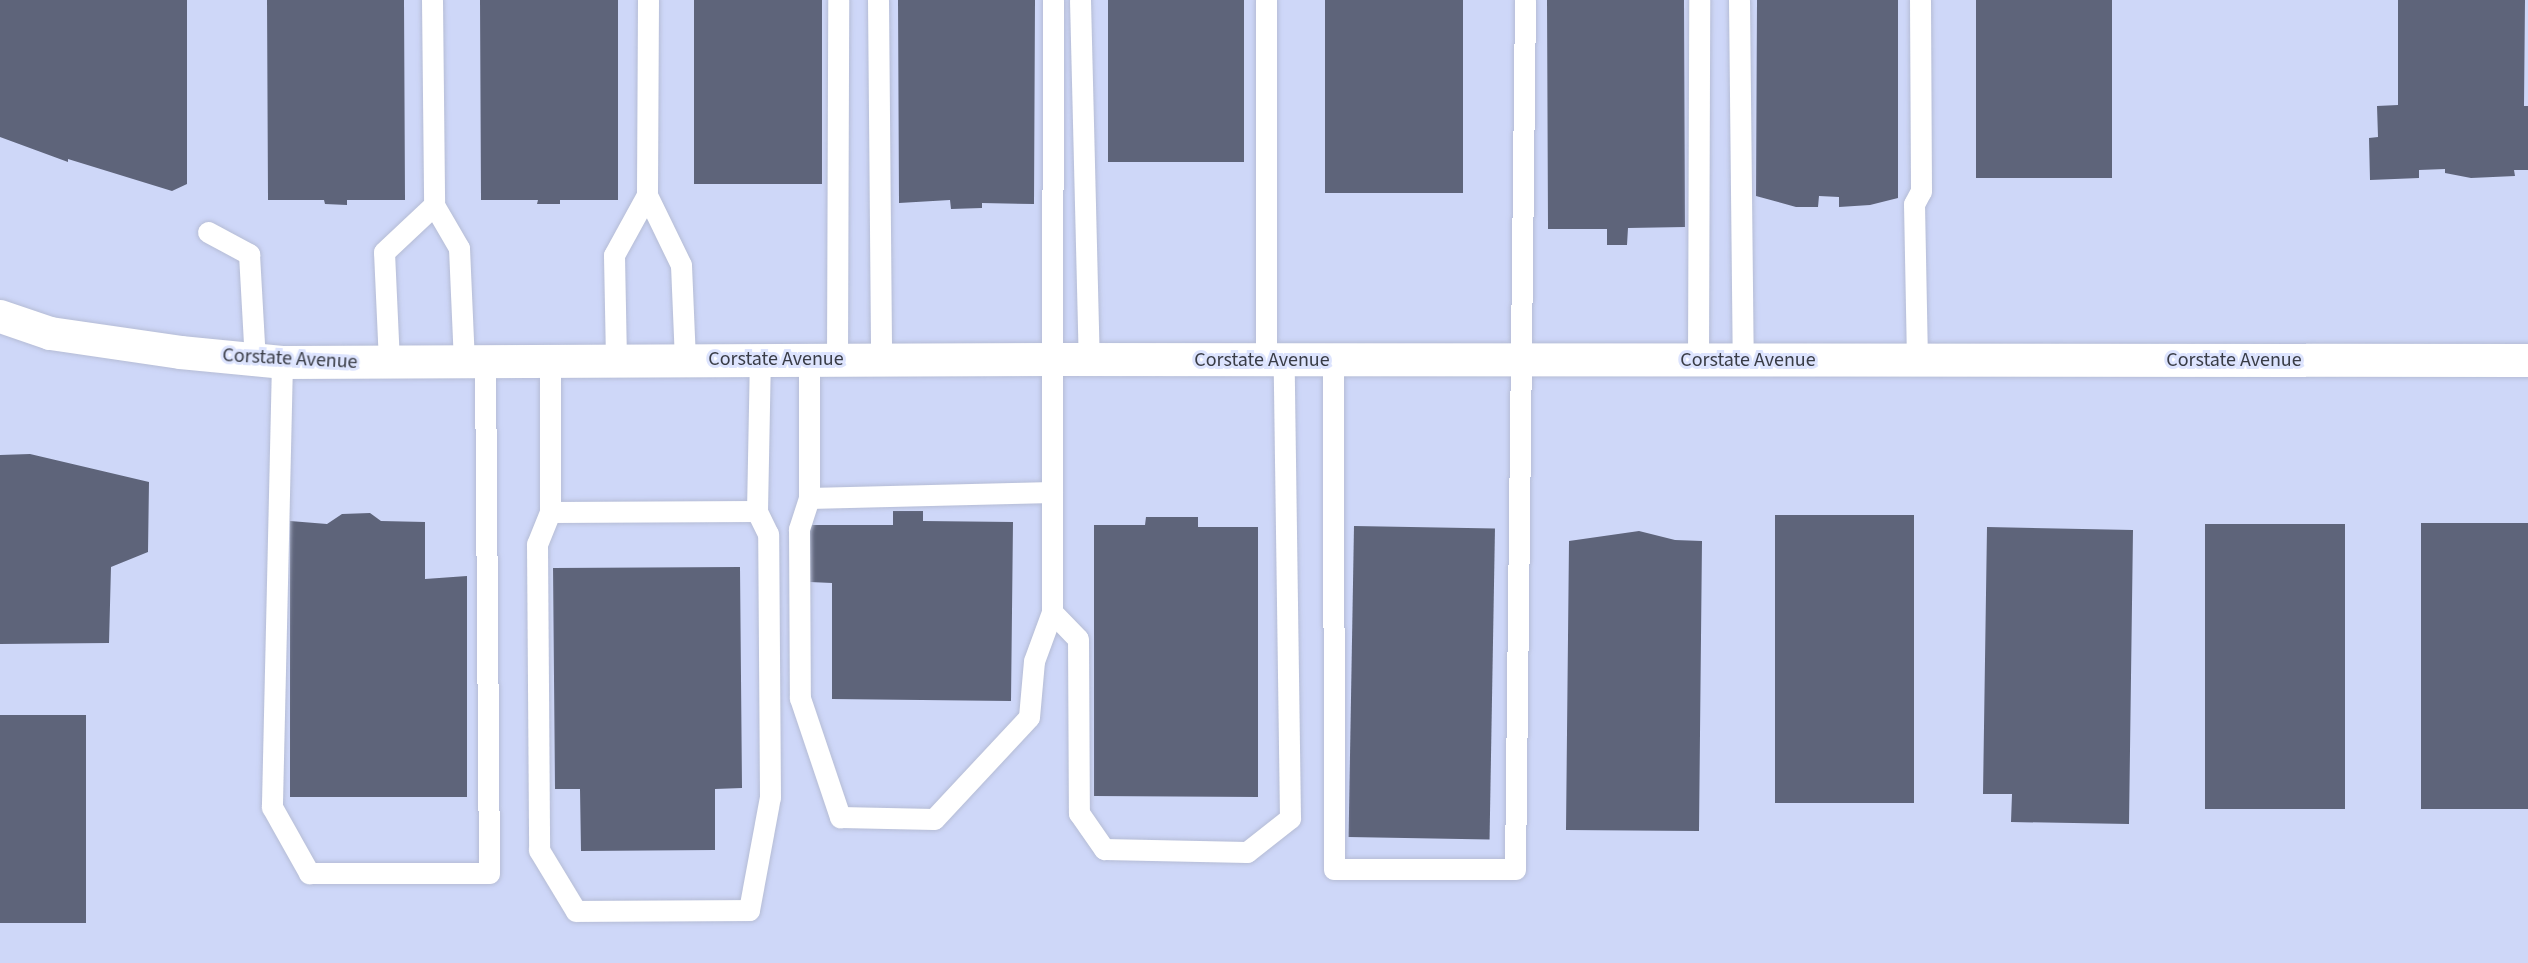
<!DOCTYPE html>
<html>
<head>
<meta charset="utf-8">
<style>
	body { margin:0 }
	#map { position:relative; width:2528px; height:963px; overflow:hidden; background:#dde4fe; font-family:"Source Sans 3",sans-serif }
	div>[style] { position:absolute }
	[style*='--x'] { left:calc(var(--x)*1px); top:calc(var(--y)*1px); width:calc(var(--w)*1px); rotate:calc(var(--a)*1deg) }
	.built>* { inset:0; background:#ced7f8; transform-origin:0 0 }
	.building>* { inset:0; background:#5e647a; transform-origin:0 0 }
	.roads { filter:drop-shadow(0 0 2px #b5bcd5) drop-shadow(0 0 2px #b5bcd5) }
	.service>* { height:21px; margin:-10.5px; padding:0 10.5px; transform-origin:10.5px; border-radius:10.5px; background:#fff }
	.minor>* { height:33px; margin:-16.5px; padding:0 16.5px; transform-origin:16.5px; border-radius:16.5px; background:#fff }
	span { translate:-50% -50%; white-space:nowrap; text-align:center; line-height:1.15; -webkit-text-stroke:6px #dde4fe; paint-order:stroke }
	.street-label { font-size:20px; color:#393c46 }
</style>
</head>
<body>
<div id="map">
	<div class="built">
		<div style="left:0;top:0;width:2528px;height:963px"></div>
	</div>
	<div class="building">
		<div style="clip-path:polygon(0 0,187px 0,187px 184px,172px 191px,68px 159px,68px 162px,0 137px)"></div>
		<div style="clip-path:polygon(267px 0,404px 0,405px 200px,347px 200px,347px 205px,325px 204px,324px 200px,268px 200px)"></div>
		<div style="clip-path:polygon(480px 0,618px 0,618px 200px,560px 200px,560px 204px,537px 204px,538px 200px,481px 200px)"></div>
		<div style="left:694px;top:0;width:128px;height:184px"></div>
		<div style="clip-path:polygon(898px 0,1035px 0,1034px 204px,982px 203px,982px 208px,951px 209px,950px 200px,899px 203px)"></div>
		<div style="left:1108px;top:0;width:136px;height:162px"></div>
		<div style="left:1325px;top:0;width:138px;height:193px"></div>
		<div style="clip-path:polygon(1547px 0,1684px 0,1685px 227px,1628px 228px,1627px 245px,1607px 245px,1607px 229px,1548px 229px)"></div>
		<div style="clip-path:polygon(1757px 0,1898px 0,1898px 198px,1870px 205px,1839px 207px,1839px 197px,1819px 196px,1818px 207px,1796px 207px,1756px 196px)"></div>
		<div style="left:1976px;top:0;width:136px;height:178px"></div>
		<div style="clip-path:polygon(2398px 0,2525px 0,2524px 106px,2528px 106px,2528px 170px,2514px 170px,2515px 176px,2471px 178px,2445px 173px,2445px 169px,2419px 170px,2419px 178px,2370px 180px,2369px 138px,2378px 137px,2377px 106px,2398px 105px)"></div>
		<div style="clip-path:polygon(30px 454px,149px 482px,148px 552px,111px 567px,109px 643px,0 644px,0 455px)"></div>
		<div style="clip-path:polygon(893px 511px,923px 511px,923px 521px,1013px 522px,1011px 701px,832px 699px,832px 583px,810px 582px,810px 525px,893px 525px)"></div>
		<div style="clip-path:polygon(370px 513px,381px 521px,425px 522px,425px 579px,467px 576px,467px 797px,290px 797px,290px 521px,327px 524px,342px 514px)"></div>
		<div style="left:1775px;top:515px;width:139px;height:288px"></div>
		<div style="clip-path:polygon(1146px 517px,1198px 517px,1198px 527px,1258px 527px,1258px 797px,1094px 796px,1094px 525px,1145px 525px)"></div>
		<div style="left:2528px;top:523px;width:286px;height:107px;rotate:90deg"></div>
		<div style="left:2205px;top:524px;width:140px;height:285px"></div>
		<div style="left:1354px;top:526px;width:141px;height:311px;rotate:1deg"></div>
		<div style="clip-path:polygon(1987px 527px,2133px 530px,2129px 824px,2011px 822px,2012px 794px,1983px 794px)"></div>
		<div style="clip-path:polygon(1639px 531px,1675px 540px,1702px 541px,1699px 831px,1566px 830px,1569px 541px)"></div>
		<div style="clip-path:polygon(740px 567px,742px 788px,715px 789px,715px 850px,581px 851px,580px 789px,555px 789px,553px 568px)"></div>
		<div style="left:0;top:715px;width:86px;height:208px"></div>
	</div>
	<div class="roads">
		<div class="service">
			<div style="--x:432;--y:0;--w:205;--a:89.4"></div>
			<div style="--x:434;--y:205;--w:50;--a:59.8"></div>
			<div style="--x:459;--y:248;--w:113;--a:87.5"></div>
			<div style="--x:648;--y:0;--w:195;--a:90.3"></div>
			<div style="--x:647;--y:195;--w:78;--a:64.1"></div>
			<div style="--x:681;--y:265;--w:94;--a:87.6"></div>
			<div style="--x:878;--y:0;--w:360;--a:89.5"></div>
			<div style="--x:1080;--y:0;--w:359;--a:88.6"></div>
			<div style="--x:1266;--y:0;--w:361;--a:90"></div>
			<div style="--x:1739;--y:0;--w:360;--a:89.4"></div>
			<div style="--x:208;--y:232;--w:47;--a:28.2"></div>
			<div style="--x:249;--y:254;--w:106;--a:86.8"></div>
			<div style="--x:809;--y:359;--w:139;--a:90"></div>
			<div style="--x:809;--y:498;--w:243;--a:-1.4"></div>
			<div style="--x:1052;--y:492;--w:492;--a:-89.9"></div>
			<div style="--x:837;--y:359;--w:359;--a:-89.8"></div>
			<div style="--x:550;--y:360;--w:152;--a:90"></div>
			<div style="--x:550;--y:512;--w:207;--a:-0.3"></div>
			<div style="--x:757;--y:511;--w:152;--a:-88.9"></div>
			<div style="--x:616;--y:360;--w:105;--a:-91.1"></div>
			<div style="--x:614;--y:255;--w:68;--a:-61.2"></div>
			<div style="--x:1917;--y:360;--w:156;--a:-91.1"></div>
			<div style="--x:1914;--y:204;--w:15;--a:-62"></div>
			<div style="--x:1921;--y:191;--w:191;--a:-90.3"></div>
			<div style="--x:1333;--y:361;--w:508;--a:89.89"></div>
			<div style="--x:1334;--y:869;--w:181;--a:0"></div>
			<div style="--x:1515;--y:869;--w:869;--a:-89.34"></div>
			<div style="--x:1698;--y:361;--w:361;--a:-89.8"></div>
			<div style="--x:282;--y:362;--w:445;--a:91.3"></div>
			<div style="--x:272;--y:807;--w:76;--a:60.7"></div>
			<div style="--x:309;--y:873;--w:180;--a:0"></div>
			<div style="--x:489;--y:873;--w:512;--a:-90.45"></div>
			<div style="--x:389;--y:362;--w:110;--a:-92.6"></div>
			<div style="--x:384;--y:252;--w:69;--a:-43.2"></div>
			<div style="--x:809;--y:498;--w:33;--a:108"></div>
			<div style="--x:799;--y:529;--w:169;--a:89.7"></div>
			<div style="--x:800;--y:698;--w:126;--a:71.4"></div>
			<div style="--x:840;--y:817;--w:94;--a:1.2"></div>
			<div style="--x:934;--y:819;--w:139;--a:-47"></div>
			<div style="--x:1029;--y:717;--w:56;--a:-84.9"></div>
			<div style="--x:1034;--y:661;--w:52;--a:-69.8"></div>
			<div style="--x:1052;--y:612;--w:120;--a:-90"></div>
			<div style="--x:550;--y:512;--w:35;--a:112"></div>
			<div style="--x:537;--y:544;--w:306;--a:89.6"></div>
			<div style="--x:539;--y:850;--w:71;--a:58.8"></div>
			<div style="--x:576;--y:911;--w:173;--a:-0.3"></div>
			<div style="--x:749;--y:910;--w:115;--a:-79.5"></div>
			<div style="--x:770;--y:797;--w:263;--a:-90.4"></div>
			<div style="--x:768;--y:534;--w:25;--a:-116"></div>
			<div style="--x:1052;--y:612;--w:37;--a:46"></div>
			<div style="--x:1078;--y:639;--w:174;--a:89.7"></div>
			<div style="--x:1079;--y:813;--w:44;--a:55.2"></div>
			<div style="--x:1104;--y:849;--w:143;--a:1.2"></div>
			<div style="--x:1247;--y:852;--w:55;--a:-38.3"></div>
			<div style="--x:1290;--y:818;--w:457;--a:-90.8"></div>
		</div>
		<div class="minor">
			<div style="--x:0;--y:316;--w:53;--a:18.8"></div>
			<div style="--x:50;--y:333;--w:131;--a:8.3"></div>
			<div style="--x:180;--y:352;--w:102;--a:5.6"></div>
			<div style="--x:282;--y:362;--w:771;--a:-0.22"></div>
			<div style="--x:1053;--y:359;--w:1475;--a:0.04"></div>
		</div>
	</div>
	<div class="street-label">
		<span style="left:290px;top:359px;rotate:3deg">Corstate Avenue</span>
		<span style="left:776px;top:359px">Corstate Avenue</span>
		<span style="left:1262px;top:360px">Corstate Avenue</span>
		<span style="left:1748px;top:360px">Corstate Avenue</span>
		<span style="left:2234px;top:360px">Corstate Avenue</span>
	</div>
</div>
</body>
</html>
